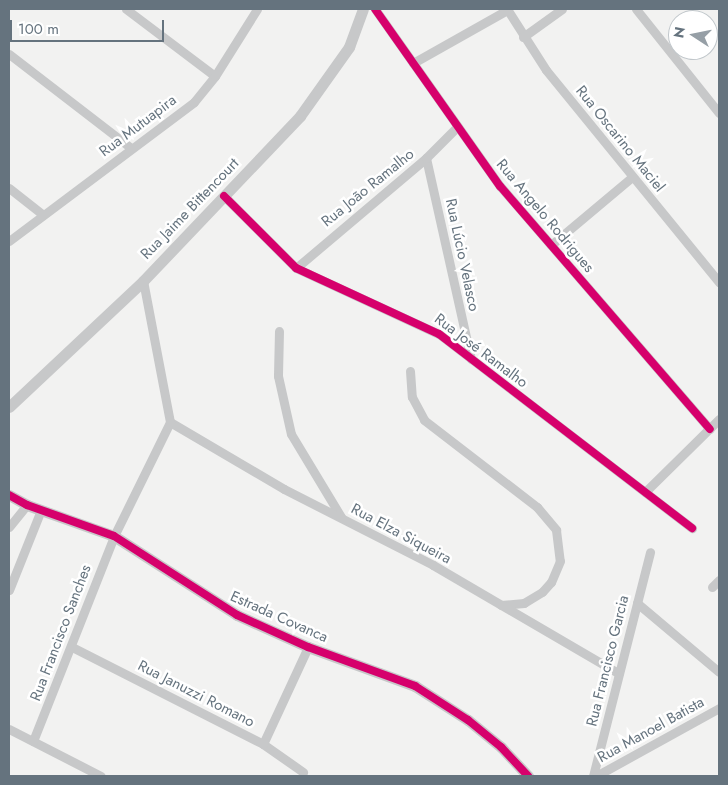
<!DOCTYPE html>
<html>
<head>
<meta charset="utf-8">
<style>
	body { margin:0 }
	#map { position:relative; width:728px; height:785px; overflow:hidden; background:#f2f2f1; font-family:Jost,sans-serif }
	div>[style] { position:absolute }
	[style*='--x'] { left:calc(var(--x)*1px); top:calc(var(--y)*1px); width:calc(var(--w)*1px); rotate:calc(var(--a)*1deg) }
	.minor>* { height:9px; margin:-4.5px; padding:0 4.5px; transform-origin:4.5px; border-radius:4.5px; background:#c7c8c9 }
	.tertiary>* { height:11px; margin:-5.5px; padding:0 5.5px; transform-origin:5.5px; border-radius:5.5px; background:#c7c8c9 }
	.cycleway>* { height:8px; margin:-4px; padding:0 4px; transform-origin:4px; border-radius:4px; background:#d6006c }
	span { translate:-50% -50%; white-space:nowrap; text-align:center; line-height:1.15; -webkit-text-stroke:5px #fff; paint-order:stroke }
	.street-label { font-size:15px; color:#65737e }
	.frame { position:absolute; inset:0; border:10px solid #65737e; pointer-events:none }
	.north { position:absolute; left:668px; top:10px; width:50px; height:50px; box-sizing:border-box; background:#fff; border:1px solid #c1c7cb; border-radius:50%; rotate:281deg; font-size:14px; font-weight:700; line-height:20px; text-align:center; color:#65737e }
	.north::after { content:''; display:block; margin:auto; width:18px; height:22px; background:#969fa6; clip-path:polygon(50% 0,100% 100%,50% 72%,0 100%) }
	.scale { position:absolute; left:10px; top:20px; width:154px; height:22px; box-sizing:border-box; border:2px solid #65737e; border-top:0; padding-left:6px; font-size:15px; line-height:18px; white-space:nowrap; color:#65737e; -webkit-text-stroke:4px #fff; paint-order:stroke }
</style>
</head>
<body>
<div id="map">
	<div class="minor">
		<div style="--x:126;--y:9;--w:111;--a:37"></div>
		<div style="--x:375;--y:9;--w:217;--a:54.8"></div>
		<div style="--x:500;--y:186;--w:321;--a:49.2"></div>
		<div style="--x:507;--y:9;--w:72;--a:57.4"></div>
		<div style="--x:546;--y:70;--w:274;--a:50.8"></div>
		<div style="--x:636;--y:9;--w:133;--a:51.4"></div>
		<div style="--x:523;--y:37;--w:48;--a:-35.7"></div>
		<div style="--x:9;--y:54;--w:154;--a:37.6"></div>
		<div style="--x:413;--y:63;--w:108;--a:-29.4"></div>
		<div style="--x:426;--y:158;--w:206;--a:77.4"></div>
		<div style="--x:9;--y:188;--w:42;--a:38.2"></div>
		<div style="--x:224;--y:196;--w:102;--a:45"></div>
		<div style="--x:296;--y:268;--w:157;--a:24.8"></div>
		<div style="--x:439;--y:334;--w:319;--a:37.5"></div>
		<div style="--x:9;--y:241;--w:231;--a:-36.9"></div>
		<div style="--x:194;--y:102;--w:33;--a:-51"></div>
		<div style="--x:215;--y:76;--w:79;--a:-57.9"></div>
		<div style="--x:551;--y:245;--w:106;--a:-40"></div>
		<div style="--x:296;--y:268;--w:170;--a:-40.2"></div>
		<div style="--x:426;--y:158;--w:42;--a:-45"></div>
		<div style="--x:279;--y:331;--w:45;--a:91.3"></div>
		<div style="--x:278;--y:376;--w:59;--a:77.4"></div>
		<div style="--x:291;--y:434;--w:97;--a:58.9"></div>
		<div style="--x:410;--y:371;--w:26;--a:86"></div>
		<div style="--x:412;--y:397;--w:26;--a:62"></div>
		<div style="--x:424;--y:420;--w:143;--a:37.6"></div>
		<div style="--x:537;--y:507;--w:30;--a:50"></div>
		<div style="--x:556;--y:530;--w:31;--a:83"></div>
		<div style="--x:560;--y:561;--w:23;--a:113"></div>
		<div style="--x:551;--y:582;--w:13;--a:132"></div>
		<div style="--x:542;--y:592;--w:21;--a:149"></div>
		<div style="--x:524;--y:603;--w:23;--a:175"></div>
		<div style="--x:170;--y:422;--w:132;--a:30.4"></div>
		<div style="--x:284;--y:489;--w:167;--a:27"></div>
		<div style="--x:433;--y:565;--w:214;--a:30.3"></div>
		<div style="--x:645;--y:492;--w:104;--a:-44.6"></div>
		<div style="--x:9;--y:527;--w:28;--a:-51"></div>
		<div style="--x:712;--y:587;--w:10;--a:-45"></div>
		<div style="--x:9;--y:590;--w:86;--a:-68.2"></div>
		<div style="--x:637;--y:603;--w:107;--a:40.1"></div>
		<div style="--x:72;--y:647;--w:214;--a:26.9"></div>
		<div style="--x:263;--y:744;--w:49;--a:35"></div>
		<div style="--x:9;--y:729;--w:103;--a:27.1"></div>
		<div style="--x:33;--y:741;--w:220;--a:-68.4"></div>
		<div style="--x:114;--y:536;--w:127;--a:-63.8"></div>
		<div style="--x:170;--y:422;--w:144;--a:-100.8"></div>
		<div style="--x:263;--y:744;--w:107;--a:-65.1"></div>
		<div style="--x:593;--y:776;--w:231;--a:-75.7"></div>
		<div style="--x:596;--y:776;--w:141;--a:-28.9"></div>
	</div>
	<div class="tertiary">
		<div style="--x:9;--y:407;--w:184;--a:-43.2"></div>
		<div style="--x:143;--y:281;--w:228;--a:-46.4"></div>
		<div style="--x:300;--y:116;--w:85;--a:-54.6"></div>
		<div style="--x:349;--y:47;--w:40;--a:-69.8"></div>
		<div style="--x:9;--y:495;--w:21;--a:29"></div>
		<div style="--x:27;--y:505;--w:92;--a:19.6"></div>
		<div style="--x:114;--y:536;--w:146;--a:32.7"></div>
		<div style="--x:237;--y:615;--w:78;--a:24.3"></div>
		<div style="--x:308;--y:647;--w:114;--a:20"></div>
		<div style="--x:415;--y:686;--w:63;--a:32.7"></div>
		<div style="--x:468;--y:720;--w:43;--a:39.3"></div>
		<div style="--x:501;--y:747;--w:40;--a:47"></div>
	</div>
	<div class="cycleway">
		<div style="--x:375;--y:9;--w:217;--a:54.8"></div>
		<div style="--x:500;--y:186;--w:321;--a:49.2"></div>
		<div style="--x:224;--y:196;--w:102;--a:45"></div>
		<div style="--x:296;--y:268;--w:157;--a:24.8"></div>
		<div style="--x:439;--y:334;--w:319;--a:37.5"></div>
		<div style="--x:9;--y:495;--w:21;--a:29"></div>
		<div style="--x:27;--y:505;--w:92;--a:19.6"></div>
		<div style="--x:114;--y:536;--w:146;--a:32.7"></div>
		<div style="--x:237;--y:615;--w:78;--a:24.3"></div>
		<div style="--x:308;--y:647;--w:114;--a:20"></div>
		<div style="--x:415;--y:686;--w:63;--a:32.7"></div>
		<div style="--x:468;--y:720;--w:43;--a:39.3"></div>
		<div style="--x:501;--y:747;--w:40;--a:47"></div>
	</div>
	<div class="street-label">
		<span style="left:138px;top:126px;rotate:-37deg">Rua Mutuapira</span>
		<span style="left:620px;top:139px;rotate:51deg">Rua Oscarino Maciel</span>
		<span style="left:368px;top:188px;rotate:-39deg">Rua João Ramalho</span>
		<span style="left:190px;top:209px;rotate:-46deg">Rua Jaime Bittencourt</span>
		<span style="left:545px;top:216px;rotate:50deg">Rua Angelo Rodrigues</span>
		<span style="left:462px;top:255px;rotate:78deg">Rua Lúcio Velasco</span>
		<span style="left:481px;top:351px;rotate:37deg">Rua José Ramalho</span>
		<span style="left:401px;top:534px;rotate:28deg">Rua Elza Siqueira</span>
		<span style="left:279px;top:617px;rotate:24deg">Estrada Covanca</span>
		<span style="left:61px;top:633px;rotate:-69deg">Rua Francisco Sanches</span>
		<span style="left:608px;top:661px;rotate:-76deg">Rua Francisco Garcia</span>
		<span style="left:196px;top:694px;rotate:27deg">Rua Januzzi Romano</span>
		<span style="left:651px;top:730px;rotate:-29deg">Rua Manoel Batista</span>
	</div>
	<div class="frame"></div>
	<div class="north">N</div>
	<div class="scale">100 m</div>
</div>
</body>
</html>
